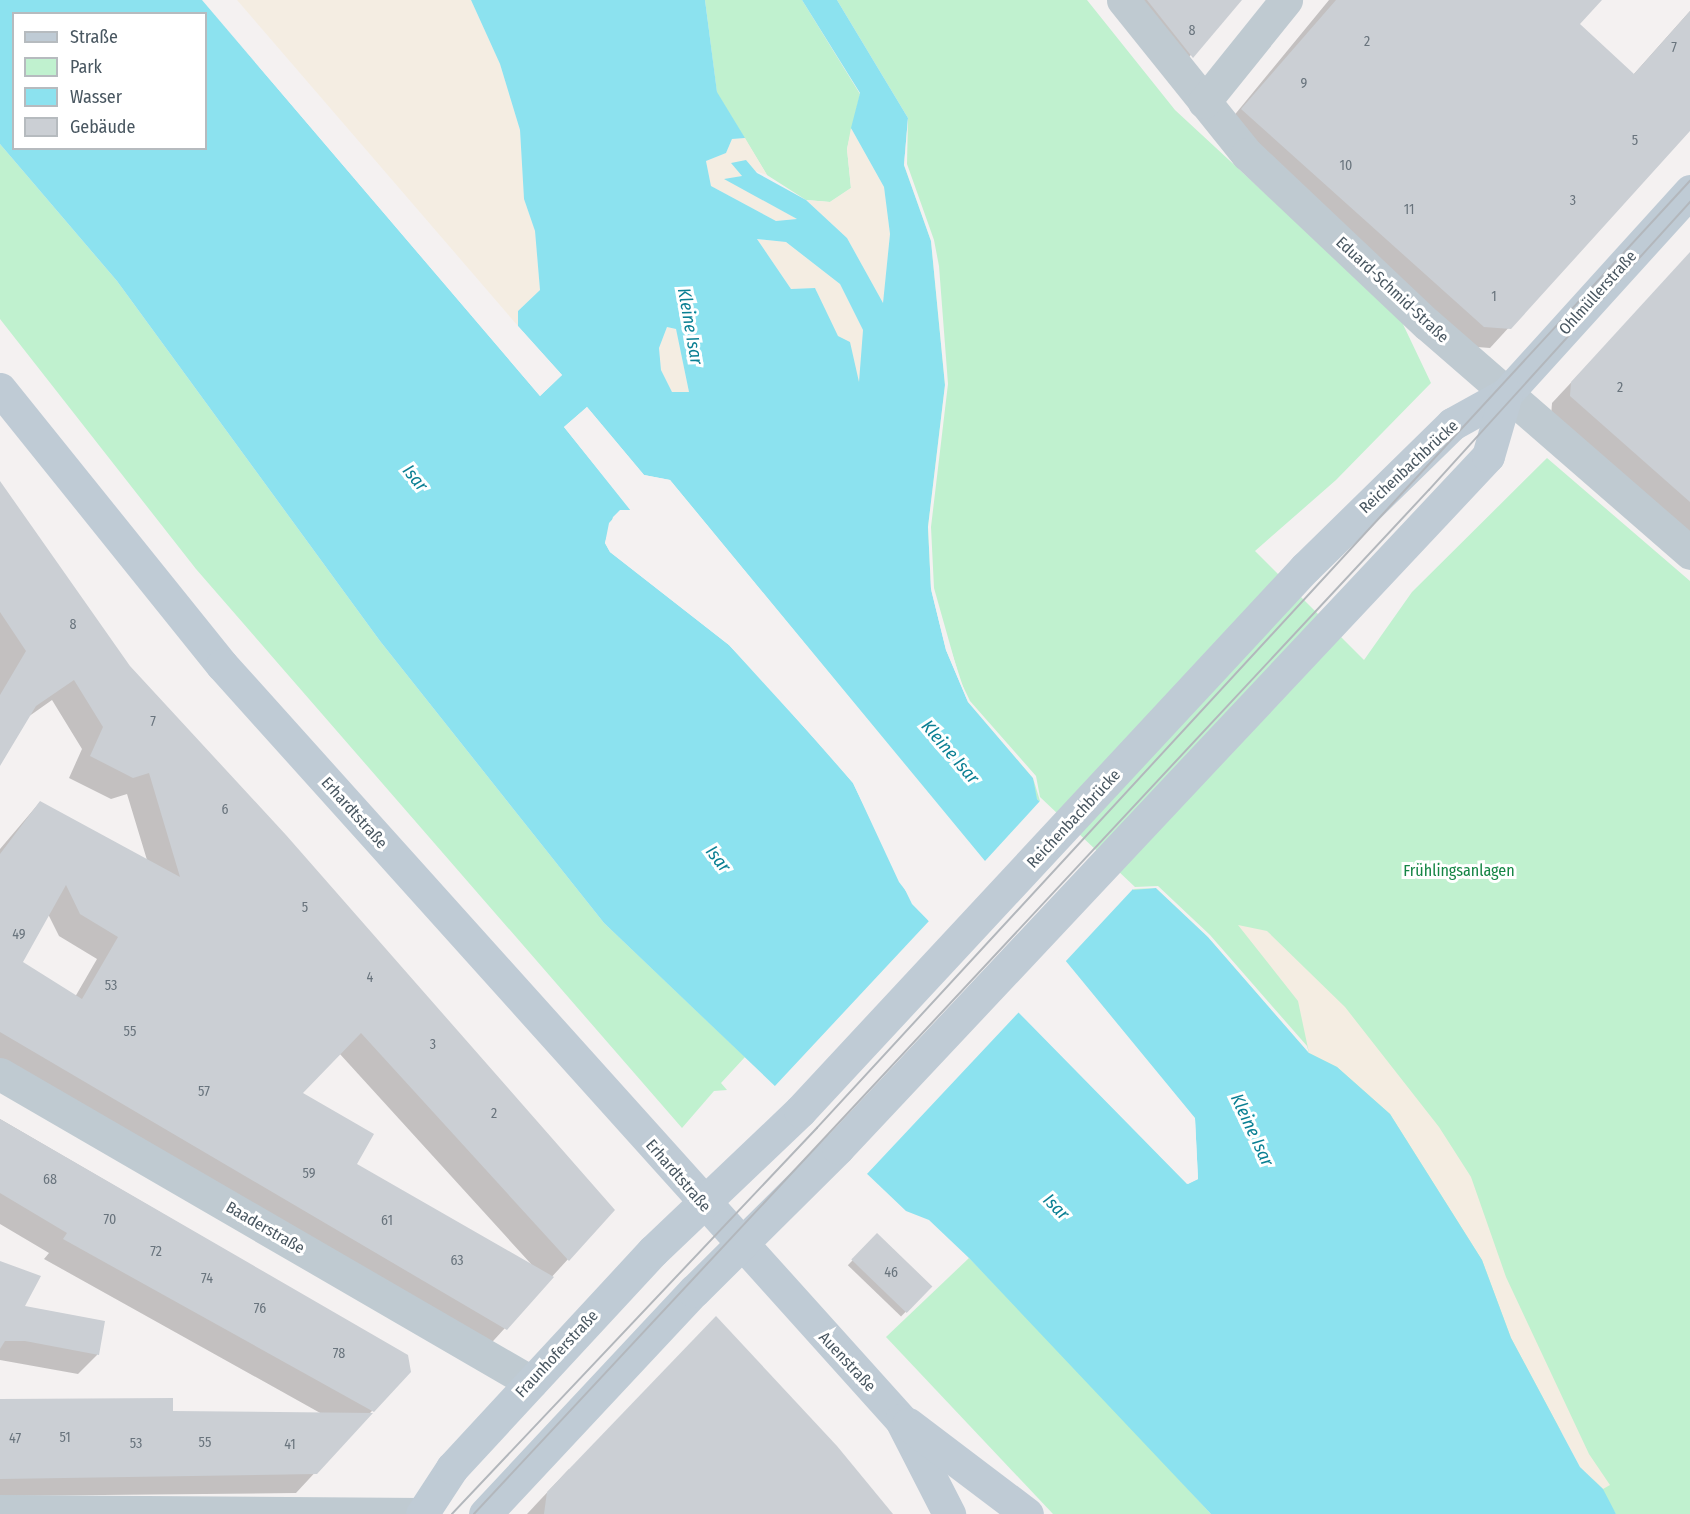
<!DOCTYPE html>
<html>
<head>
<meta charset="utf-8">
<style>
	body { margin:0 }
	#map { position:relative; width:1690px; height:1514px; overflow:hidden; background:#f4f1f1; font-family:"Fira Sans Condensed",sans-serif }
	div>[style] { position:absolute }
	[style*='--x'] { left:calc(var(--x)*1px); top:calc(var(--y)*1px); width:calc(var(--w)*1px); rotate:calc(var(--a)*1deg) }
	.green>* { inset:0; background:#c0f1cf }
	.sand>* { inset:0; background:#f4ede2 }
	.water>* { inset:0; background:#8ce2ef }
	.pier>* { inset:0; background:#f4f1f1 }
	.shadow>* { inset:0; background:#0003; transform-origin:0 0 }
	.building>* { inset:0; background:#cbcfd4; transform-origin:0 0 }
	.minor>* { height:33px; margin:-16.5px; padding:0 16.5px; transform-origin:16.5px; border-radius:16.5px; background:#bfcad1 }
	.secondary>* { height:33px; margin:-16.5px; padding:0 16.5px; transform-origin:16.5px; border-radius:16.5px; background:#bfcbd5 }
	.tram>* { height:1.5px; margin:-0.75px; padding:0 0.75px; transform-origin:0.75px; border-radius:0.75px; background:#b3b7bc }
	span { translate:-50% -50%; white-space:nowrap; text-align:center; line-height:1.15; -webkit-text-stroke:6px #fff; paint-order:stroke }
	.number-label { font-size:14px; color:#69747d }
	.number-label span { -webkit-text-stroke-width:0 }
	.street-label { font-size:16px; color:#485660 }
	.park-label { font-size:16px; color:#158545 }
	.water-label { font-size:18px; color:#0a7f93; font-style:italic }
	.legend { position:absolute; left:12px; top:12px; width:195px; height:138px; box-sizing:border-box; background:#fff; border:2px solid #b6bbbf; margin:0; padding:8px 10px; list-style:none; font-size:18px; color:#485660 }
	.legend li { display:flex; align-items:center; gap:12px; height:30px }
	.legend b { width:30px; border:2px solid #b6bbbf }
</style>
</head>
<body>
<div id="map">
	<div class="green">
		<div style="clip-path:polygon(705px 0,802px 0,860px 94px,847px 149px,851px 188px,830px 202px,806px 200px,767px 175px,717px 93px)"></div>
		<div style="clip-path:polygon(837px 0,1087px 0,1175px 110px,1400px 318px,1431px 383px,1336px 480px,1255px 551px,1364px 660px,1412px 592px,1547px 458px,1690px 581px,1690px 1514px,1616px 1514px,1309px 1053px,1037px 799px,968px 702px,931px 589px,904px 165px,908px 118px)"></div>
		<div style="clip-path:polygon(0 144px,117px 281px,380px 641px,604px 923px,745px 1057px,721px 1083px,727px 1090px,714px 1091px,682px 1128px,196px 569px,0 319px)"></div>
		<div style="clip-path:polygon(969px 1258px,1076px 1368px,1211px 1514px,1053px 1514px,886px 1337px)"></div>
	</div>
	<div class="sand">
		<div style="clip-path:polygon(237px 0,471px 0,500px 64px,520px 130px,524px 199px,535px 231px,540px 290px,518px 311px,518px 326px)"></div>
		<div style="clip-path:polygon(851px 128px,884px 187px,890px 234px,883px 304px,847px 238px,806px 200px,830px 202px,851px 188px,847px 149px)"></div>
		<div style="clip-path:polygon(745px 138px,767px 175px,732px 163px,742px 176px,726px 179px,797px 219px,776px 221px,711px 186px,706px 161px,726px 153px,732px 139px)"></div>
		<div style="clip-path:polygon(757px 239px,786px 242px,840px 284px,863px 330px,859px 385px,815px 288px,791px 289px)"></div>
		<div style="clip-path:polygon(667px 327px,676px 329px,689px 392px,672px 392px,661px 370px,659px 348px)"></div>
		<div style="clip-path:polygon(1238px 925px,1267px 931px,1345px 1007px,1439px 1127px,1471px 1177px,1506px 1277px,1589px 1454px,1610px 1485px,1603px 1489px,1580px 1467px,1511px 1338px,1482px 1260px,1390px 1114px,1337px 1067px,1309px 1053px,1298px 1001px)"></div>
	</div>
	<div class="water">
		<div style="clip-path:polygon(evenodd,0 0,202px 0,540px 396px,562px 375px,518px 326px,518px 311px,540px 290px,535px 231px,524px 199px,520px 130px,500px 64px,471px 0,705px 0,717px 92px,745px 138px,732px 139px,726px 153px,706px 161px,711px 186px,776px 221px,797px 219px,724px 179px,742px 176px,731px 163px,746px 160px,757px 173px,806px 200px,847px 238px,883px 303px,890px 234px,884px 187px,851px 128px,860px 93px,802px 0,837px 0,908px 118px,904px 165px,931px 241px,945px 385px,928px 527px,931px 589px,946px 650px,968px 702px,1033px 778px,1037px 799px,1134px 890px,1156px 888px,1208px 937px,1309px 1053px,1337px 1067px,1390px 1114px,1482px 1260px,1511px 1338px,1580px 1467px,1603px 1489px,1616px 1514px,1211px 1514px,969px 1258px,929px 1220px,906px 1211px,604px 923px,380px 641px,117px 281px,0 144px,0 0,14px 14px,206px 14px,206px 148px,14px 148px,14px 14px,0 0,757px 239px,786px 242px,840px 284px,863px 330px,859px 382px,850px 342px,838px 336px,815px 288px,791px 289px,757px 239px,0 0,667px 327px,676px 329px,689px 392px,672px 392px,661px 370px,659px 348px,667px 327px,0 0,587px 407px,644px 475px,670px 480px,1195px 1118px,1198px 1179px,1187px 1184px,912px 904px,853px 783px,767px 685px,729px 645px,610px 552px,605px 543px,613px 517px,620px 510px,631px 511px,564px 427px,587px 407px)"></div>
	</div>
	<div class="pier">
		<div style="clip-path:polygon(202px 0,540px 392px,558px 375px,515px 323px,562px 375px,540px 396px)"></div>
		<div style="clip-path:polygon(evenodd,908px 118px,907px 164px,934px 240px,939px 266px,948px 384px,931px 527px,934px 588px,960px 680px,970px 701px,1036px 776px,1040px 797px,1135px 887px,1158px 886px,1210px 935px,1307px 1046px,1309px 1053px,1208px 937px,1156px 888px,1133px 889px,1065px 962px,1195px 1119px,1198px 1179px,1188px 1184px,1019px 1012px,866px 1175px,774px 1087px,929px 921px,899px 882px,853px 783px,832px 758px,729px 645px,610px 552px,605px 543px,609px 523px,621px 510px,631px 510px,564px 427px,587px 407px,644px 475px,670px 480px,985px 861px,1040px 801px,1033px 778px,968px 702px,946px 650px,931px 589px,928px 527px,945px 385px,931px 241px,904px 165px,908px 118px,587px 411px,642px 477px,668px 483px,1192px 1120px,1195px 1177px,1188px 1181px,914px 902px,855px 781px,769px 683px,731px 643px,613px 550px,609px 532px,615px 519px,634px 510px,568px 427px,587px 411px)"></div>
	</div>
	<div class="shadow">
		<div style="clip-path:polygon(1108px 0,1238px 0,1171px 78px)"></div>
		<div style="clip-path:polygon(1329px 0,1600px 0,1578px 24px,1633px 75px,1690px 11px,1690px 130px,1490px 348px,1464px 346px,1223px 129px)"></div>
		<div style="clip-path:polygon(1690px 255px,1690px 537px,1551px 416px,1552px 403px)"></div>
		<div style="clip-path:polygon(evenodd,0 484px,129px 667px,613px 1210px,484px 1351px,0 1068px,0 849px,40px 802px,147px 860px,127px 794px,111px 799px,69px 778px,82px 749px,52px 700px,28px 717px,0 763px,0 484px,48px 914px,59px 936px,97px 959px,75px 997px,21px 962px,48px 914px,0 484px,339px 1053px,532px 1265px,355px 1165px,300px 1093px,339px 1053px)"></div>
		<div style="clip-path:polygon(0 1119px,407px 1356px,409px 1371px,296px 1493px,0 1496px,0 1400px,171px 1412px,322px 1414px,44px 1259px,49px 1253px,0 1224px)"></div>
		<div style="left:877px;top:1235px;width:74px;height:42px;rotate:44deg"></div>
		<div style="clip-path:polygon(0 1262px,22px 1307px,104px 1323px,97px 1355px,78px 1374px,0 1360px)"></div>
		<div style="clip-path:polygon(569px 1469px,889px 1514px,527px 1514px)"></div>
	</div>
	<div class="building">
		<div style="clip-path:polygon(1147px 0,1242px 0,1193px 58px)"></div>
		<div style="clip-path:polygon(1336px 0,1602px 0,1580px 24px,1634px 74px,1690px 11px,1690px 131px,1511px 329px,1484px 327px,1241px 109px)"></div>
		<div style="clip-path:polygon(1690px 252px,1690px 502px,1570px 396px,1571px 382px)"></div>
		<div style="clip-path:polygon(evenodd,0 481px,130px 666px,286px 835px,615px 1210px,569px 1261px,361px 1033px,303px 1093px,374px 1134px,357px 1164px,554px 1277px,507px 1330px,0 1032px,0 854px,40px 801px,180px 877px,149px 773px,133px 778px,90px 756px,103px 727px,74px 680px,36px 706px,0 766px,0 695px,26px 651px,0 612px,0 481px,66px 885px,80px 914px,118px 937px,82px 999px,23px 962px,66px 885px)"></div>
		<div style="clip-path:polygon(0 1119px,408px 1355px,411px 1372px,374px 1412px,63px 1239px,67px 1233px,0 1193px)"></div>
		<div style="left:877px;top:1233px;width:77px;height:37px;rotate:44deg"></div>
		<div style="clip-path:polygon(0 1261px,41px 1276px,25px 1306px,105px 1321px,99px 1355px,25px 1341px,5px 1341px,0 1349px)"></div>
		<div style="clip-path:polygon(716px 1316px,837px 1446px,893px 1514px,544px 1514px,547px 1492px)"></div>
		<div style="clip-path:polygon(173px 1398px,173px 1411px,373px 1413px,317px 1474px,0 1479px,0 1399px)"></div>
	</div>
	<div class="minor">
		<div style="--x:1123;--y:0;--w:198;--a:51.2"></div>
		<div style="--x:1247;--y:154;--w:248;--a:43.4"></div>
		<div style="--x:1427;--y:324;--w:349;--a:41"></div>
		<div style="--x:1204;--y:102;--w:131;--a:-51.2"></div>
		<div style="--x:0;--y:1074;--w:614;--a:30.12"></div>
		<div style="--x:0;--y:1511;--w:423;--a:0.4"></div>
	</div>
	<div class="secondary">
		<div style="--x:0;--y:389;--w:354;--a:51.2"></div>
		<div style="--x:222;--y:665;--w:1015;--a:48.03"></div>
		<div style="--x:901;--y:1420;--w:106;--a:62.9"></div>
		<div style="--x:908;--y:1424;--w:149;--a:37.1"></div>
		<div style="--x:422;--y:1514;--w:55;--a:-56.9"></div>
		<div style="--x:452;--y:1468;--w:296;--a:-47.2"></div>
		<div style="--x:653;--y:1251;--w:203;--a:-43.6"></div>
		<div style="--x:800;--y:1111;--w:742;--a:-47.08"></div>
		<div style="--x:1305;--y:568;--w:206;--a:-44.4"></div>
		<div style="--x:1452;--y:424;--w:62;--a:-29.1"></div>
		<div style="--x:1506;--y:394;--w:274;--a:-47.8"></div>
		<div style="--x:485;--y:1514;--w:306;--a:-46.9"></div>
		<div style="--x:694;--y:1291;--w:203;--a:-44.8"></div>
		<div style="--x:838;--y:1148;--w:949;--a:-46.79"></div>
		<div style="--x:1488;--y:456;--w:65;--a:-73.8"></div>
	</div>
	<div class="tram">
		<div style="--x:452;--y:1514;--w:531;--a:-46.6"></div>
		<div style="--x:817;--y:1128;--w:1288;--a:-47.33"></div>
		<div style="--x:474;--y:1514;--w:1400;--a:-47"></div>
		<div style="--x:1429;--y:490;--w:389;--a:-47.8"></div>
	</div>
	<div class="number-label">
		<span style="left:1192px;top:31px">8</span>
		<span style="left:1367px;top:42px">2</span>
		<span style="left:1674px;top:48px">7</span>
		<span style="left:1304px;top:84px">9</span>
		<span style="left:1635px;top:141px">5</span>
		<span style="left:1346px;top:166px">10</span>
		<span style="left:1573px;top:201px">3</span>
		<span style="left:1409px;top:210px">11</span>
		<span style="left:1494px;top:297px">1</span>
		<span style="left:1620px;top:388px">2</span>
		<span style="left:73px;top:625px">8</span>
		<span style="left:153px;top:722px">7</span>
		<span style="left:225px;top:810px">6</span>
		<span style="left:305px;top:908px">5</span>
		<span style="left:19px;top:935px">49</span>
		<span style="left:370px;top:978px">4</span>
		<span style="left:111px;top:986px">53</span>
		<span style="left:130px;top:1032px">55</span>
		<span style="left:433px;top:1045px">3</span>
		<span style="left:204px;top:1092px">57</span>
		<span style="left:494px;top:1114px">2</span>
		<span style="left:309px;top:1174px">59</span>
		<span style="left:50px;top:1180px">68</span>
		<span style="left:110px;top:1220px">70</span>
		<span style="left:387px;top:1221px">61</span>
		<span style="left:156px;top:1252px">72</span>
		<span style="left:457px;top:1261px">63</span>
		<span style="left:891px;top:1273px">46</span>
		<span style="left:207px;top:1279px">74</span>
		<span style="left:260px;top:1309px">76</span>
		<span style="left:339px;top:1354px">78</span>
		<span style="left:65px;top:1438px">51</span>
		<span style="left:15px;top:1439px">47</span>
		<span style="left:205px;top:1443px">55</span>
		<span style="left:136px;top:1444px">53</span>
		<span style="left:290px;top:1445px">41</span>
	</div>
	<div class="street-label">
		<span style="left:1392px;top:290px;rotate:43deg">Eduard-Schmid-Straße</span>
		<span style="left:1598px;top:293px;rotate:-48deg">Ohlmüllerstraße</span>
		<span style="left:1409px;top:467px;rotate:-43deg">Reichenbachbrücke</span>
		<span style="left:354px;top:813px;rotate:48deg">Erhardtstraße</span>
		<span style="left:1074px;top:819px;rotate:-47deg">Reichenbachbrücke</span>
		<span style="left:678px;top:1176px;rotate:49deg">Erhardtstraße</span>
		<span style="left:265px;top:1228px;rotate:30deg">Baaderstraße</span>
		<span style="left:557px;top:1354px;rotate:-47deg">Fraunhoferstraße</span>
		<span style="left:847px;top:1362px;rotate:47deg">Auenstraße</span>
	</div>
	<div class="park-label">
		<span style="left:1459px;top:871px">Frühlingsanlagen</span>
	</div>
	<div class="water-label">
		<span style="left:690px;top:326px;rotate:80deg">Kleine Isar</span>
		<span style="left:415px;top:478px;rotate:51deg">Isar</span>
		<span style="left:950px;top:752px;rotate:49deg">Kleine Isar</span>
		<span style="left:718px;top:859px;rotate:52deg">Isar</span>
		<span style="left:1252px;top:1130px;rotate:65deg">Kleine Isar</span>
		<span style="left:1056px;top:1207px;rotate:45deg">Isar</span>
	</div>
	<ul class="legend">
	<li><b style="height:8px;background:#bfcbd5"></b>Straße</li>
	<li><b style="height:16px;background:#c0f1cf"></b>Park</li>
	<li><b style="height:16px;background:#8ce2ef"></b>Wasser</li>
	<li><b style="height:16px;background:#cbcfd4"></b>Gebäude</li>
	</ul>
</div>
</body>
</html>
